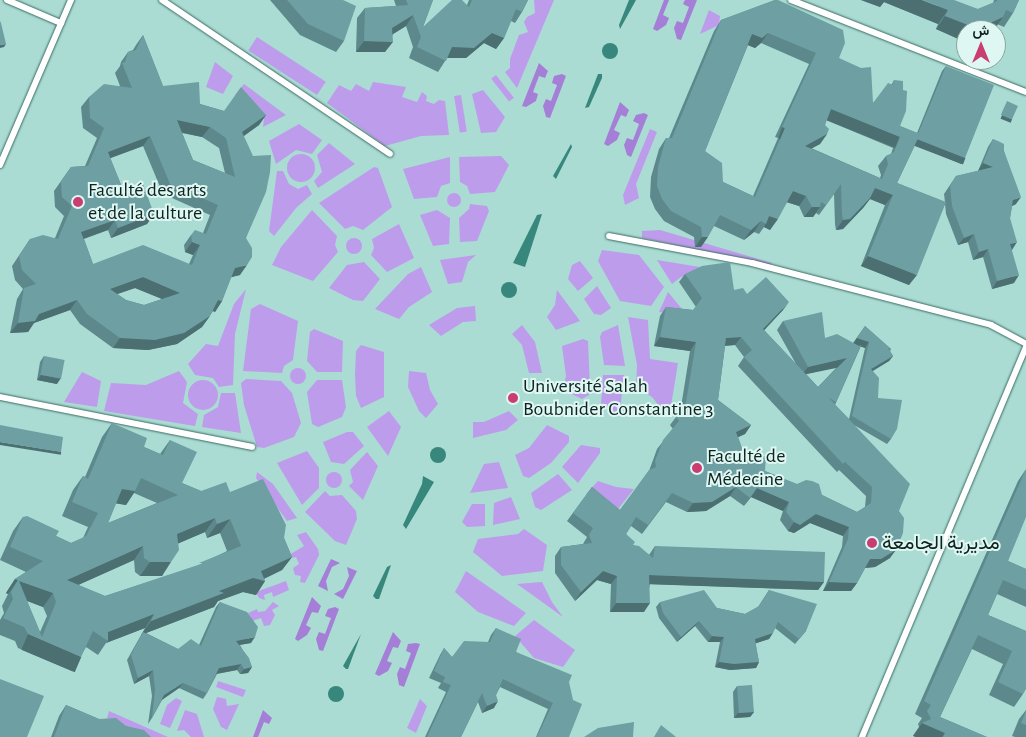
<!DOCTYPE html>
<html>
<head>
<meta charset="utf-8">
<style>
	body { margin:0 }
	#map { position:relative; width:1026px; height:737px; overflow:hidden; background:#aadcd3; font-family:"Alegreya Sans",Vazirmatn,sans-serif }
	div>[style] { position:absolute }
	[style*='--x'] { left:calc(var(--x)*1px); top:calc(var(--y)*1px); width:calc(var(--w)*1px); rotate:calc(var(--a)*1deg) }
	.green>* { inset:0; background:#be9cec; transform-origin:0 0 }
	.round { border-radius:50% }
	.forest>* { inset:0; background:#a57fd7 }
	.water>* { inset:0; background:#38877c }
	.roads { filter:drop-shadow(0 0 1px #3b6b63) drop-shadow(0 0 1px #3b6b63) }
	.service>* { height:6px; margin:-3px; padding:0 3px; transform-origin:3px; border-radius:3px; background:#fff }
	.wall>* { inset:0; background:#5e898c }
	.shaded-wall>* { inset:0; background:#4c6f72; transform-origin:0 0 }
	.building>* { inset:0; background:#6d9fa3; transform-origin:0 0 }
	.dots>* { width:14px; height:14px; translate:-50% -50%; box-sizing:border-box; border:2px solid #dff7f3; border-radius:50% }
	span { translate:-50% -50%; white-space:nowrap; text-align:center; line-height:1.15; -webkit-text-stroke:4px #dff7f3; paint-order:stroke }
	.poi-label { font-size:20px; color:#0e221e }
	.left { translate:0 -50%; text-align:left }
	.north { position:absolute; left:956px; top:20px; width:50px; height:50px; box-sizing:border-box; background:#dff7f3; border:1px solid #8ba29e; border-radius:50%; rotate:0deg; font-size:14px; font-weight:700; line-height:20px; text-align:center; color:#0e221e }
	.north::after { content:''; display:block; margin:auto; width:18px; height:22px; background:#c93d70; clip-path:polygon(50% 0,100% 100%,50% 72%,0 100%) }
</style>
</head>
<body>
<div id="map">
	<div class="green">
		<div style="clip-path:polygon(534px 0,554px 0,517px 88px,505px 72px,510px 68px,510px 59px,519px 35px,528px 32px,524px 22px,527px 17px,535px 13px)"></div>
		<div style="clip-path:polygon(709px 10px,720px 16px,719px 25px,700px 34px)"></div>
		<div style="left:257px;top:37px;width:82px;height:16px;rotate:33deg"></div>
		<div style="clip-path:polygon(215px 62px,233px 76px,223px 94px,206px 87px)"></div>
		<div style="left:496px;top:75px;width:29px;height:6px;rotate:52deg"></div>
		<div style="clip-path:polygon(373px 82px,406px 87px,402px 97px,417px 102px,422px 92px,427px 96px,426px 101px,434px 104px,439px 100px,445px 101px,449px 135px,421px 136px,385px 146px,327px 103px,339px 85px,351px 91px,356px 84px,369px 91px)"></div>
		<div style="clip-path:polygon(244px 84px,286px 115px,263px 127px,264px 118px,254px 116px,235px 95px)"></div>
		<div style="clip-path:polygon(483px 90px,505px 117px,496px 132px,481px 133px,472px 94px)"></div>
		<div style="left:461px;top:95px;width:37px;height:7px;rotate:81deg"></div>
		<div style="clip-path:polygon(299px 124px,322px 140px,312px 154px,296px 150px,276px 164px,269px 141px)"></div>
		<div style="clip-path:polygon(650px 129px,657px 132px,636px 184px,639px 198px,625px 205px,623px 195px)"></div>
		<div style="clip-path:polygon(329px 143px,355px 164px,318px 188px,314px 181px,322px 172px,317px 155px)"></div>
		<div class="round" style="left:287px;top:154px;width:28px;height:28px"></div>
		<div style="clip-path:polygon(501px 156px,509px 165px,495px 192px,470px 194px,467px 186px,460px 182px,459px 157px)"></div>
		<div style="clip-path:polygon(450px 157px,450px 183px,441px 186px,437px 197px,414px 199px,403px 169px)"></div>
		<div style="clip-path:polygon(374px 167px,378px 168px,392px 207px,363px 230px,353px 226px,345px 229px,319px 203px)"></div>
		<div style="clip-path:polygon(277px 171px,283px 171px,289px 184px,298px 189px,307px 185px,312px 194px,296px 208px,274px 236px,269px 231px)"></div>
		<div class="round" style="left:447px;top:193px;width:14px;height:14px"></div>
		<div style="clip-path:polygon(470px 204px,487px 206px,489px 211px,477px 241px,460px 242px,459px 218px,469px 209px)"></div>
		<div style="clip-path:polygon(312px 210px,337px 236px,335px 245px,338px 252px,313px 281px,272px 265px,281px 247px)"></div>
		<div style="clip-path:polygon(437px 210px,450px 218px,449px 244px,433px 246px,420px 215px)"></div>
		<div style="clip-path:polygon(399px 224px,414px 258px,387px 272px,371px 255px,374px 248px,372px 239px)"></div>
		<div style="clip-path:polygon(660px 230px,772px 263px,771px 265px,642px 238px,642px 231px)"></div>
		<div class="round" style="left:346px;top:238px;width:16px;height:16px"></div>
		<div style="clip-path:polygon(602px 250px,639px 255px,664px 287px,651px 306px,620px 301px,598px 261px)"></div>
		<div style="clip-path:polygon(476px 255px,468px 262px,462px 282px,448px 284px,440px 260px)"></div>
		<div style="clip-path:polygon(657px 260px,712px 269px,681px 277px,672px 284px)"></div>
		<div style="clip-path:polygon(580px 261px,593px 278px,578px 291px,568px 279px,572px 265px)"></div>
		<div style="clip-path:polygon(364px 262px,380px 279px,363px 301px,353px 300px,329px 288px,347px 265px)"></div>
		<div style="clip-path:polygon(421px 267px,432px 292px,409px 307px,399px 319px,375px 309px,408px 274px)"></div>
		<div style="clip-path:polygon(597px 286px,611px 308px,601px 315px,594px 314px,584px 299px)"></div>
		<div style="clip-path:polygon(246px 289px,235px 334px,233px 385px,219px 387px,213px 378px,195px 375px,188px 364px,206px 344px,218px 346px,234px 304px)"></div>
		<div style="clip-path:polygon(557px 290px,580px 321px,556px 330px,547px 317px,555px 305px)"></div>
		<div style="clip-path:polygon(668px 292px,682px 309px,679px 314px,659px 312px)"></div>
		<div style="clip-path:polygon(260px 304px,298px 321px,293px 360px,284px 366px,282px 373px,243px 371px,251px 309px)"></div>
		<div style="clip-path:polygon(475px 306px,476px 321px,463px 322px,441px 336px,429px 325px,457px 308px)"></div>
		<div style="clip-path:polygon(628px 317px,648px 320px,650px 359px,678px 363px,671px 406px,660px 407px,652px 397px,636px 387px,637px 365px)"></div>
		<div style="clip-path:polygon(522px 325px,535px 342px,542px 373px,529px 373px,522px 345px,512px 334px)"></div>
		<div style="clip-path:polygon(618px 325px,625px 366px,604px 365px,600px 337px,602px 332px)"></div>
		<div style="clip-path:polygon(314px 329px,343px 341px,342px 372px,317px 372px,307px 361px,310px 332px)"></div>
		<div style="clip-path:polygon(583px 339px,588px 341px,590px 389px,589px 395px,582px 399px,563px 390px,566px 376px,562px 346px)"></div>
		<div style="clip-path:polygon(361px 345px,384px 352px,384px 397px,361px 408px,356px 396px,355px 374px,356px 351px)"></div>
		<div class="round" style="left:290px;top:368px;width:16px;height:16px"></div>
		<div style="clip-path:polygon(179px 371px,187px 382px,183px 403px,198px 414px,195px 426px,104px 411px,111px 383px,146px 385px)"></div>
		<div style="clip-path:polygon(409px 371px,426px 373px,430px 390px,438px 404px,426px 418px,419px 411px,408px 387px)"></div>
		<div style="clip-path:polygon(82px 372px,101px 381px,97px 407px,64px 402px)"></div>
		<div style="clip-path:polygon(603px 375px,624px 375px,620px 411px,612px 414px,601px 405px)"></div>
		<div style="clip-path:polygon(246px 379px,281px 381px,292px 393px,301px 423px,294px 437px,264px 448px,257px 447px,244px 405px,241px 383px)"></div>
		<div style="clip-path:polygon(317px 380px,342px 380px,346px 407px,342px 417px,318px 427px,312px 424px,307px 392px)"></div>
		<div class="round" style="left:188px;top:380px;width:30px;height:30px"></div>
		<div style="clip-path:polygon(221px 393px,235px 393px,241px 433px,202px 427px,204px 415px,218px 407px)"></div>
		<div style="clip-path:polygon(389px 411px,401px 427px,388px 456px,367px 427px)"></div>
		<div style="clip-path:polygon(509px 411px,518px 420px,506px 430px,473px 438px,473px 422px,484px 422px)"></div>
		<div style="clip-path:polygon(547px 425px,569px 436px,569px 442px,551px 463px,529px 478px,523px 476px,515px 455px,529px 448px)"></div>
		<div style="clip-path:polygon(347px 432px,353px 432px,364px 446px,344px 464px,331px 462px,323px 442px)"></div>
		<div style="clip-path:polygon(581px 445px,600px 448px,600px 453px,578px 483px,562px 467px)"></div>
		<div style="clip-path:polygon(307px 451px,319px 468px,319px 488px,302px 505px,277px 463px)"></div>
		<div style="clip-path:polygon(367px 452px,378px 466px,363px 500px,349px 486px,353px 482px,350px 470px)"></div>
		<div style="clip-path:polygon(499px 462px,508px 488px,470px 493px,484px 464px)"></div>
		<div style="clip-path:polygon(257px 472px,273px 484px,297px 518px,287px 521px,256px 478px)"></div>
		<div class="round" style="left:326px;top:472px;width:16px;height:16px"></div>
		<div style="clip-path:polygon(558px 474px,572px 490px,541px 510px,535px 507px,531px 493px)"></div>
		<div style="clip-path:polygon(598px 481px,616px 487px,634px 489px,614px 514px,586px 494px)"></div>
		<div style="clip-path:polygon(325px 491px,330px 496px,342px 495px,356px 511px,357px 519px,346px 545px,335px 541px,305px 512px)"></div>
		<div style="clip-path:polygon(511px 497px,520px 519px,493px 525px,494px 503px)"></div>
		<div style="clip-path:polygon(472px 504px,485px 504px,485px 526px,467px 527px,462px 522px)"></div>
		<div style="clip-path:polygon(524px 529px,547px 545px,543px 571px,502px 576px,473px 552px,478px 539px,518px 534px)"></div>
		<div style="clip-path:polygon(306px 532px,318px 549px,319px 555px,305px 583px,300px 582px,301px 576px,295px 575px,293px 568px,299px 564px,296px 557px,291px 558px,289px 555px,304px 546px,297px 535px)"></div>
		<div style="clip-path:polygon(466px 571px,526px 613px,514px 626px,478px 612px,455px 592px)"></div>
		<div style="clip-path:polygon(286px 581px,289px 590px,273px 597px,272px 592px,264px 595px,265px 600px,259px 598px,256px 592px)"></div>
		<div style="clip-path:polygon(542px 582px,552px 602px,563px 617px,517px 584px)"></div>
		<div style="clip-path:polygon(273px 602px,279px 606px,272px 610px,275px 615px,270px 625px,264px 626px,261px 618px,252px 621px,248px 613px,257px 609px,258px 612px,265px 611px)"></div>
		<div style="clip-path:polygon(534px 620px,575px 650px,563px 667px,534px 658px,515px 636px)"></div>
		<div style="clip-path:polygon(218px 681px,246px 690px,243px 697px,216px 687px)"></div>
		<div style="clip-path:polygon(217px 697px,226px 699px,227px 706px,239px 704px,227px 730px,221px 727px,213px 709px)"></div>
		<div style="clip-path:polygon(176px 698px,182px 701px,170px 728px,160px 724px,167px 705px)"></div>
		<div style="clip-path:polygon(420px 699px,427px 706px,416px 733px,407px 728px)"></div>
		<div style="clip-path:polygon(185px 710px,197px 714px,204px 737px,191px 737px,184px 730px,177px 731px)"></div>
		<div style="clip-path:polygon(109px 711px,168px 737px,151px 737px,107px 718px)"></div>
	</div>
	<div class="forest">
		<div style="clip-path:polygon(664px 0,669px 0,663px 15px,669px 18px,666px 25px,657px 31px,653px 29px)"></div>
		<div style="clip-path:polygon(685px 0,697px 0,681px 40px,677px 39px,674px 28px,677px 21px,683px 23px,689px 7px,683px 4px)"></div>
		<div style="clip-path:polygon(539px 63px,548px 71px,545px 78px,539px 76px,533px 92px,538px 94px,536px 101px,526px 107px,522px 106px)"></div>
		<div style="clip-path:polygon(562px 74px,566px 76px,550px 118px,546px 117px,543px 106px,546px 99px,551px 101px,557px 85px,552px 83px,554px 76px)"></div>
		<div style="clip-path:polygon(620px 102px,629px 110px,626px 117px,621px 115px,614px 130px,620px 133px,617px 140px,608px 146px,604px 144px)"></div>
		<div style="clip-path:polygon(644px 113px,648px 115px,631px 157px,627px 155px,624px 145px,627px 138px,633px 140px,639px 124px,633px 121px,636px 115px)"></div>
		<div style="clip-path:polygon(331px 559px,340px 563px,332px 567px,326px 581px,328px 591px,318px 586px)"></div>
		<div style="clip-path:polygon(347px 567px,357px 571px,343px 599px,334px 594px,343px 589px,349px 576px)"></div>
		<div style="clip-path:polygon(312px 597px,321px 606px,318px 613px,312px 612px,306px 625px,311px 628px,307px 635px,298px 641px,295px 639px)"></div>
		<div style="clip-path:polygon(335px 607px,339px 609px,323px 651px,319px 650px,316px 639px,319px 632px,325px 634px,331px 618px,325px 616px,328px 609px)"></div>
		<div style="clip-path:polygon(393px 632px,401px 641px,398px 648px,393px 647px,387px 661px,392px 663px,388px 671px,379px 676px,375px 674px)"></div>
		<div style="clip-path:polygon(416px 643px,420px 644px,404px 687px,399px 685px,397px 674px,400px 667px,405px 669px,411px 653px,406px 651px,408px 644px)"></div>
		<div style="clip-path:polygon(263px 710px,272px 718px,269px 724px,264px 722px,258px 737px,253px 737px)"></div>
	</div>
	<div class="water">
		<div style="clip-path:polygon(629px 0,636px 0,620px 29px,619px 25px)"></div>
		<div class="round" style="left:602px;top:43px;width:16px;height:16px"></div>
		<div style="clip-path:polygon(598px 74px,602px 74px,602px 78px,589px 107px,585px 108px)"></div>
		<div style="clip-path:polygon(571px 144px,572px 147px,556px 179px,553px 176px)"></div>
		<div style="clip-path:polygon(542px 214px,525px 267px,513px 263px,537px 215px)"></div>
		<div class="round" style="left:501px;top:282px;width:16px;height:16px"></div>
		<div class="round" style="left:430px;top:447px;width:16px;height:16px"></div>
		<div style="clip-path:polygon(423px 476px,434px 482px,406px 529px,403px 525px,422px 484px)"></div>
		<div style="clip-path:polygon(391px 565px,379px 599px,376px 599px,373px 596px,387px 567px)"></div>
		<div style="clip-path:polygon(361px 634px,348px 669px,346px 669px,343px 666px)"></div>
		<div class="round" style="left:328px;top:686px;width:16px;height:16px"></div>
	</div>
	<div class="roads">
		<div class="service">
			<div style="--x:7;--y:0;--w:59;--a:23.1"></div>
			<div style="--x:162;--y:0;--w:275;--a:34"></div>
			<div style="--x:791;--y:0;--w:252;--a:21.4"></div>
			<div style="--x:0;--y:165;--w:180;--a:-66.7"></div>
			<div style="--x:609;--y:236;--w:146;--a:10.7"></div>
			<div style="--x:752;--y:263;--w:247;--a:14.5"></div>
			<div style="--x:991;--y:325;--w:40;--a:28"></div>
			<div style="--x:0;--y:397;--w:257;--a:11.2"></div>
			<div style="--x:862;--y:737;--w:424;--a:-67.2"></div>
		</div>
	</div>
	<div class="wall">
		<div style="clip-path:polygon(270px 0,343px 0,344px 41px,336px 52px,300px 35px)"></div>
		<div style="clip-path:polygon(394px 0,433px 0,423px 27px,467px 5px,469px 0,528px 0,522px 12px,515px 23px,511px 21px,504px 38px,496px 49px,484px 43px,466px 58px,447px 58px,438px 72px,409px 58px,413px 47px,406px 26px,393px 34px,385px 52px,356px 52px,357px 18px,365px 8px,396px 6px)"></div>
		<div style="clip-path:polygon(evenodd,775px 0,839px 58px,873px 103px,892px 84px,894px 80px,900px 126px,917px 133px,942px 71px,946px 66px,965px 158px,961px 164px,915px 145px,897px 183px,945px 202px,944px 194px,956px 176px,978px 171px,988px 147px,993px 139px,1004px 151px,1016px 204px,1012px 206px,1010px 218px,1014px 283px,992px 289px,983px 257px,973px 260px,968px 242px,958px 245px,946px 214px,945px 204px,909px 285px,861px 266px,885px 205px,870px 199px,863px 208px,843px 229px,836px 230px,835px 224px,834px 194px,819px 215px,816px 213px,813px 217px,804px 217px,799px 206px,787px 202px,770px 230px,764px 227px,759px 234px,754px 232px,744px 240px,714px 226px,701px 247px,695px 247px,694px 237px,664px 221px,655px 209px,650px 197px,651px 177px,659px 149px,666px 138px,669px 138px,714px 31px,721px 20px,775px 0,761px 43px,809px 64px,775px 137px,778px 138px,753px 196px,723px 182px,705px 151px,748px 45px,755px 48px,761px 43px,775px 0,826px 120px,893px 148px,891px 154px,886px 156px,878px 166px,881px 175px,880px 178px,811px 148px,820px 144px,827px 134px,825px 125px,826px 120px)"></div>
		<div style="clip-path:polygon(861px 0,978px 9px,993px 3px,994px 0,1019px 0,1013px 13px,1004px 27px,997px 24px,994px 30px,966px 30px,966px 37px,963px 41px,936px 29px,938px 24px,884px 2px,880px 7px)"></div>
		<div style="clip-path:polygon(evenodd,143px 35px,163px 86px,200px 104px,224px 111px,266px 115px,259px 125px,244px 136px,246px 238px,240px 275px,231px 277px,222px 301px,215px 312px,213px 311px,202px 327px,177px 344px,148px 350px,113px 348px,80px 324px,70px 310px,34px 323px,28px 332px,10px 333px,17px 299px,23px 289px,15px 280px,12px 266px,30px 239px,55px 238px,64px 216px,55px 207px,54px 191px,71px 167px,85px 166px,97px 138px,83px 128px,81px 107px,89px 97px,120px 86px,115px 73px,120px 66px,121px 62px,128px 52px,133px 50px,136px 45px,143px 35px,182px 133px,202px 137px,219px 148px,225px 173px,193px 160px,182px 133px,143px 35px,143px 146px,163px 194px,210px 215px,203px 233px,191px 235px,184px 245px,185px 252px,193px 255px,189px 264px,93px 264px,84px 239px,108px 230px,111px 238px,147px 224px,154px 214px,124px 192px,110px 158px,143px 146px,143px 35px,135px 288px,162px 299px,144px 305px,126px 300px,117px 294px,135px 288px)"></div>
		<div style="clip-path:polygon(evenodd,685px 274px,747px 294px,783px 310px,764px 330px,796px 364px,777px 330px,783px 321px,825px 338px,853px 343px,865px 326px,891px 349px,890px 351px,893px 356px,889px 361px,873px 371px,878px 398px,891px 439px,887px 444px,854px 425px,899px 511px,890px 558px,875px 567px,865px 568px,857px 583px,851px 591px,823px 591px,842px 547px,843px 536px,810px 523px,794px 533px,788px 531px,780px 520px,783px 511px,751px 497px,744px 506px,730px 496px,706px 511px,687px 512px,666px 502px,642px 534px,631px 526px,626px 534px,633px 545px,649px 555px,655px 546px,824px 582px,818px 590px,650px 584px,644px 612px,610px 612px,611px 584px,597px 580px,575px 601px,555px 573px,555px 556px,561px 547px,583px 544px,587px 537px,567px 521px,592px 487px,620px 510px,649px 471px,657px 449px,673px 429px,670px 425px,676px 417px,680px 413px,690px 351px,654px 346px,660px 316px,666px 307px,693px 310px,696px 307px,679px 282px,685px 274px,735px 345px,744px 357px,738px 366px,837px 472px,839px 470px,866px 496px,865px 507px,857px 512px,822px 495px,765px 471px,745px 457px,738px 437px,745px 434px,751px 425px,718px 400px,725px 346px,735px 345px,685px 274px,861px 346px,865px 348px,849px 419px,835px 405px,861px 346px,685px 274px,837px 367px,818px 387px,806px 374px,837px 367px)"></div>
		<div style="clip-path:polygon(44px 356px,57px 384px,37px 380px,40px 362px)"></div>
		<div style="clip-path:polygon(evenodd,112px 423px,144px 447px,160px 454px,170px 440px,182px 483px,201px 491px,230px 492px,284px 538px,292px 557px,282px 570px,264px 579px,265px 581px,256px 595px,243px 592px,218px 601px,214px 607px,146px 633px,178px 649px,199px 645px,216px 607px,220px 602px,251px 643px,240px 645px,252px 667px,248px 673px,240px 674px,237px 670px,217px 674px,207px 693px,203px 699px,179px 688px,162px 700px,152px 718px,148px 724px,152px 696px,149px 676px,134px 684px,127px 660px,145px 628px,106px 643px,98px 655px,86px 647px,72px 671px,18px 648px,15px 641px,0 635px,0 620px,4px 613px,2px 606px,8px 594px,6px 593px,15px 579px,26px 572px,0 560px,13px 531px,23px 517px,56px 536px,71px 543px,83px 538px,88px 527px,62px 516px,73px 490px,83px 476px,85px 477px,102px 437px,112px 423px,134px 493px,157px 503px,108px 523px,116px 503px,126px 505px,134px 493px,112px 423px,205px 532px,207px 538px,220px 533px,227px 551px,197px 566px,105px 596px,78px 585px,134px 560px,135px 572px,140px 576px,162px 576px,178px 543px,205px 532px,112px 423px,27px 601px,43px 607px,47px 616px,40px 632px,27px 601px)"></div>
		<div style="clip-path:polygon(1026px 469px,1008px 561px,1026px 569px,1026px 607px,997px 594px,988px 615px,1026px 631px,1023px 694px,1014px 707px,989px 695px,1003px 664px,972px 649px,940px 717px,987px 737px,916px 737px,913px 736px,919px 727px,918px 724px,922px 718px,915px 714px,1018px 481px)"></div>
		<div style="clip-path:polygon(769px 590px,806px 631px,795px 644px,775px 628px,769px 639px,755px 643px,759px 662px,756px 668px,730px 670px,715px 667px,720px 642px,708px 642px,695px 626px,677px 642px,659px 618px,656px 607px,660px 602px,717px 608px,745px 614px,758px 607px)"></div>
		<div style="clip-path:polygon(496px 628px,516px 652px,569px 682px,569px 737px,536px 737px,548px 709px,500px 687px,496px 695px,494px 708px,482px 713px,478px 702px,461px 737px,425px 737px,446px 692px,438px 688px,441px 683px,429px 678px,440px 655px,444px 648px,452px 657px,488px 642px,491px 635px)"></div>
		<div style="clip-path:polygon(737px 686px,754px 712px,750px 717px,734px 718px,733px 692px)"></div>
		<div style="clip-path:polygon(66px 705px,99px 719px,126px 726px,151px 737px,51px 737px,59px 716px)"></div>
		<div style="clip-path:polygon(1026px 710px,1026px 737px,1015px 737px,1012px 736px,1019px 719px)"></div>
	</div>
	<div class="shaded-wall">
		<div style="clip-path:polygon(861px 0,922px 0,948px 10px,938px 24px,884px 2px,880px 7px)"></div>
		<div style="clip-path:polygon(413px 15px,406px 26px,385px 39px,392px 28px)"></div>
		<div style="clip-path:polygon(945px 16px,975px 23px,1003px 17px,994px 30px,966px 30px,966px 37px,963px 41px,936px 29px)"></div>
		<div style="clip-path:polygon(492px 33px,504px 38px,496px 49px,484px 43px,466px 58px,445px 58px,452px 47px)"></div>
		<div style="clip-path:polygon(768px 33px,761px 43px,755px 48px,745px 44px,752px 34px)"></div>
		<div style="clip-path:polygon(364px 41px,393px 42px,385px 52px,356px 52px)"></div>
		<div style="clip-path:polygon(6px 44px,4px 47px,0 48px,0 45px)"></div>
		<div style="left:831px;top:109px;width:74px;height:12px;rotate:22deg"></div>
		<div style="clip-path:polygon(266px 115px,259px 125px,235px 142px,242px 132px)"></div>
		<div style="left:1002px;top:115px;width:11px;height:4px;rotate:22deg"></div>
		<div style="clip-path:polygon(177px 120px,210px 127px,202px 137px,170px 130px)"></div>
		<div style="left:782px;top:127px;width:3px;height:12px;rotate:18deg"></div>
		<div style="clip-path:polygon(827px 134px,820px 144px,798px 156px,805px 146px)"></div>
		<div style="clip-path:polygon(150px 136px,143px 146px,100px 162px,108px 152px)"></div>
		<div style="left:916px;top:139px;width:53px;height:7px;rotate:21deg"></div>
		<div style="clip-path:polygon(983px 163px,993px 167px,978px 171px)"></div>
		<div style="clip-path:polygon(875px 188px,893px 195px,885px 205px,870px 199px,863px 208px,843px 229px,836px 230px,843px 220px)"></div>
		<div style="clip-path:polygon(793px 191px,806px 196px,799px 206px,786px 202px)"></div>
		<div style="clip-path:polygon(1021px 197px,1016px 204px,1008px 208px,1013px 200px)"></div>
		<div style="clip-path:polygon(812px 207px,820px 207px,813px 217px,804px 217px)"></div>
		<div style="clip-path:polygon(154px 214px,147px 224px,111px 238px,118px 228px)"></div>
		<div style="clip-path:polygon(769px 216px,778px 219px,770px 230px,764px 227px)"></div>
		<div style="clip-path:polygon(115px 220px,108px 230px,74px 242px,81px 232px)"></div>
		<div style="clip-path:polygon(761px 221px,754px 232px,744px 240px,751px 230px)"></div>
		<div style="clip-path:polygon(974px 234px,968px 242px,958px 245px,964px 238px)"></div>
		<div style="clip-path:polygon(702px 237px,708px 237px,701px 247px,695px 247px)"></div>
		<div style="clip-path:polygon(192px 242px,200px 245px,193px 255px,185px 252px)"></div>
		<div style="clip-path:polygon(1017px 242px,1012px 250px,1010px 244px)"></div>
		<div style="clip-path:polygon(988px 249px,983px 257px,973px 260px,979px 252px)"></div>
		<div style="clip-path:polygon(868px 256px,917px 275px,909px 285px,861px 266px)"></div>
		<div style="clip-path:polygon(247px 265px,240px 275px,228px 278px,235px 268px)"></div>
		<div style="clip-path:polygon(1019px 275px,1014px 283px,992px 289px,997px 281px)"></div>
		<div style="clip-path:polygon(143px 277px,180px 293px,172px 303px,135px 288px,103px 299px,110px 289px)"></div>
		<div style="clip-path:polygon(77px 300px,70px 310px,34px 323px,28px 332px,10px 333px,18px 323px,39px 314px)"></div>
		<div style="clip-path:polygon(218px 300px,222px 301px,215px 312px,211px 310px)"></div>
		<div style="clip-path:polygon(789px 302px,783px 310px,757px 338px,763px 329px)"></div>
		<div style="clip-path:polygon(210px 316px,202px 327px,177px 344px,148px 350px,113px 348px,120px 338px)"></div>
		<div style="clip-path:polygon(660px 337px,696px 342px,690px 351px,654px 346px)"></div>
		<div style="clip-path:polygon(741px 337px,735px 345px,720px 346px,726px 338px)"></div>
		<div style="clip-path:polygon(857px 338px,869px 342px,865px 348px,853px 344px)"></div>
		<div style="clip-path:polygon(893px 356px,889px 361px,867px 374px,871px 369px)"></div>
		<div style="clip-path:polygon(847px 358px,841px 367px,802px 375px,808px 367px)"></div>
		<div style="clip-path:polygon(41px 375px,61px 378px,57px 384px,37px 380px)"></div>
		<div style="clip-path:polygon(751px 425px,745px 434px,730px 441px,736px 432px)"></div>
		<div style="left:0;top:442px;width:62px;height:3px;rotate:9deg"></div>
		<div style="clip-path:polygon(736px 487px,730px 496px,706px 511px,687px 512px,693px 503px)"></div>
		<div style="clip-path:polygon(757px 488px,789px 502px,783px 511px,751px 497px,744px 506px)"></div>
		<div style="clip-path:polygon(122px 489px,135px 491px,126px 505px,113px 503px)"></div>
		<div style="clip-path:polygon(816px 514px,849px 527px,843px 536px,810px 523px,794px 533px,788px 531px,794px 522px)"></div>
		<div style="clip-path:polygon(215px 518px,205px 532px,168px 548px,177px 534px)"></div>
		<div style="clip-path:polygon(230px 519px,220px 533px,207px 538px,217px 524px)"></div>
		<div style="clip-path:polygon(143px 546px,134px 560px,58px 594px,67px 580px)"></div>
		<div style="clip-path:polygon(896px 550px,890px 558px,875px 567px,864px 568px,870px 559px)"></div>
		<div style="clip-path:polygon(292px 557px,282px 570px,261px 580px,265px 581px,256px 595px,243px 592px,218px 601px,214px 607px,141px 635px,151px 621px)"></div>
		<div style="clip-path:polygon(150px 562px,171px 562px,162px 576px,140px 576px)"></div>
		<div style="clip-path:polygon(603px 571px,617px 576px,611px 584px,597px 580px,575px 601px,581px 592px)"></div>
		<div style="clip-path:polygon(649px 575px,824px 582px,818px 590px,643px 584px)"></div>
		<div style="clip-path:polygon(15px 579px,18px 580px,8px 594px,6px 593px)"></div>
		<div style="clip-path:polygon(19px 581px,53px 593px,43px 607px,12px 595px)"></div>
		<div style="clip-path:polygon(829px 582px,857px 583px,851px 591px,823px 591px)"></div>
		<div style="clip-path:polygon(616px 603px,650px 603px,644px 612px,610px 612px)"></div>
		<div style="clip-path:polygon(154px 614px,145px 628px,106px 643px,108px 641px,108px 632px)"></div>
		<div style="clip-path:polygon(699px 621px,695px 626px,677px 642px,681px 637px)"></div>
		<div style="clip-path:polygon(773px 633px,769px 639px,751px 645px,755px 639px)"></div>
		<div style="left:28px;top:634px;width:58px;height:17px;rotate:23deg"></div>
		<div style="clip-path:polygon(712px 636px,724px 637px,720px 642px,708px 642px)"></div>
		<div style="clip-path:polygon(255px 637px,251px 643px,232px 646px,236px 641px)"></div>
		<div style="clip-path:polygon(719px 662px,759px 662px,756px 668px,730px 670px,715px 667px)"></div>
		<div style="clip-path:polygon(241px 664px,237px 670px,215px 674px,219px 668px)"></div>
		<div style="clip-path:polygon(252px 667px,248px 673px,240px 674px,244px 669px)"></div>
		<div style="clip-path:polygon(153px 670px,149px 676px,134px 684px,138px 678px)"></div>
		<div style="clip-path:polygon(183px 683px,179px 688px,160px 701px,164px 695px)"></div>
		<div style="clip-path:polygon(498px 701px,494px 708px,482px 713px,487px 706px)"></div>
		<div style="clip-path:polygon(754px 712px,750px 717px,734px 718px,738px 713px)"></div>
		<div style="clip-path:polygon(922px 723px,945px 733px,942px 737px,916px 737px,913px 736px)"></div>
	</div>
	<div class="building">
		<div style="clip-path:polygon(287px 0,343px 0,356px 6px,344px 41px,308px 24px)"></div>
		<div style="clip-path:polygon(406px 0,433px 0,423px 27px,452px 0,462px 0,469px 7px,472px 0,528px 0,522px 12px,516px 9px,504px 38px,492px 33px,474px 48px,452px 47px,446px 61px,417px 47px,421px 37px,413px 15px,392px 28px,393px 42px,364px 41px,365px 8px,408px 5px)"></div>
		<div style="clip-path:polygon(evenodd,775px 0,778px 0,843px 30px,845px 43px,839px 58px,861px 68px,871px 67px,873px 103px,888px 83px,893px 85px,894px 80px,903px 81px,903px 90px,907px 91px,906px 111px,900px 126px,920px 134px,897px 183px,946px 202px,917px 275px,868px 256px,893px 195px,875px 188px,870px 198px,850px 219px,843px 220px,842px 214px,841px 184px,826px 205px,821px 202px,820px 207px,812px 207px,806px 196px,793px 191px,778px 219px,769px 216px,766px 224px,761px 221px,751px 230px,720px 215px,708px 237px,702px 237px,701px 227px,671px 211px,662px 199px,657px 186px,658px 167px,666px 138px,672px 138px,721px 20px,775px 0,768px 33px,816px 53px,782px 127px,785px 128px,755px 197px,723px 182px,722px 163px,705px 151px,752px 34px,762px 38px,768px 33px,775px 0,831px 109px,900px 137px,894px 152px,886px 156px,888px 164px,882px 179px,805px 146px,827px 134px,829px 129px,825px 125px,831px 109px)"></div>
		<div style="clip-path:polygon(922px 0,954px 0,978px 9px,997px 1px,997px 0,1019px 0,1013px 13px,1006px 10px,1003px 17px,984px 26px,975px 23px,973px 27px,945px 16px,948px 10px)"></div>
		<div style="clip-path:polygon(0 21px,1px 23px,6px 44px,0 45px)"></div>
		<div style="clip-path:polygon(evenodd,143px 35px,163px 86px,199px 82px,200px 104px,224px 111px,241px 87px,266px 115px,242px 132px,253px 156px,271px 155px,270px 172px,266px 192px,246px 238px,252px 248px,252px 257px,247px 265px,235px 268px,222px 301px,218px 300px,210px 316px,184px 333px,155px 340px,120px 338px,87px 314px,77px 300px,39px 314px,35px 321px,18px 323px,24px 288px,36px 284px,22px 270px,19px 256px,30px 239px,43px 235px,58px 239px,72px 206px,62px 197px,61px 181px,71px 167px,88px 166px,104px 128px,90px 118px,89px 97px,104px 84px,132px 88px,122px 63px,125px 62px,128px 52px,136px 50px,143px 35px,177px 120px,210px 127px,226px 138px,235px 177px,193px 160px,177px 120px,143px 35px,150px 136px,170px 184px,218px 205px,206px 234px,195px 230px,191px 235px,192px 242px,200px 245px,192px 265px,143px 245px,93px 264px,81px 232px,115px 220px,118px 228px,154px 214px,143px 184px,124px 192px,108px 152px,150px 136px,143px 35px,143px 277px,180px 293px,144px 305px,126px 300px,110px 289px,143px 277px)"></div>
		<div style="clip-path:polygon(946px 66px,994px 85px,965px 158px,917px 139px,920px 134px,918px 134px)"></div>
		<div style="left:1007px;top:101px;width:12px;height:15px;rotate:24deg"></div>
		<div style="clip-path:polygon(993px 139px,998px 141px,1004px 144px,1004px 151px,1021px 197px,1013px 200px,1010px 218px,1017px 242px,1010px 244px,1019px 275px,997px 281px,988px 249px,979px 252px,974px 234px,964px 238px,952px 206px,950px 186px,956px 176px,993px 167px,983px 163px)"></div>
		<div style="clip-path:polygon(evenodd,730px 262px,734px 290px,743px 288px,747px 294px,766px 277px,789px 302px,763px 329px,818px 387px,847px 358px,808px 367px,783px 321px,822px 312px,825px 338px,837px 334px,859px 346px,861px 345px,836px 402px,829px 398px,910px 484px,899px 511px,904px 518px,903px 533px,896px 550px,881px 559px,870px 559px,857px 583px,829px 582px,848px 539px,849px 527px,816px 514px,800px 525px,794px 522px,786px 512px,789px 502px,757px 488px,750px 498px,736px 487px,712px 502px,693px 503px,672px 493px,648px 525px,636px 517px,626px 534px,635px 542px,633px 545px,639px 546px,653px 558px,655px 546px,825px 552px,824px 582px,649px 575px,650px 603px,616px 603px,617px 576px,603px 571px,581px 592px,561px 565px,561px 547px,592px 543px,589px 535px,593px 528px,573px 513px,592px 487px,620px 510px,649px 470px,656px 467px,655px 461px,663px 440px,679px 421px,676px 417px,685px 408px,696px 342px,660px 337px,666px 307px,693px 310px,702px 298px,685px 274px,702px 266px,730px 262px,741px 337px,752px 350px,744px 357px,843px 464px,845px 462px,872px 487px,871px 503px,857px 512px,822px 495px,819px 484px,812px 481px,806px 480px,797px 484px,765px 471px,766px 456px,745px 457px,736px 432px,751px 425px,718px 400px,726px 338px,741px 337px)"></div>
		<div style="clip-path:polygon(865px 326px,891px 349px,888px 348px,893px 356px,871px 369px,879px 378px,878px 398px,902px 400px,897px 429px,891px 439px,852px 416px,869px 342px,857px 338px)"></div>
		<div style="left:44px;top:356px;width:21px;height:19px;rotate:11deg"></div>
		<div style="clip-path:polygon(evenodd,112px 423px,147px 438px,144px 447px,163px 455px,170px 440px,197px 452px,182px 483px,201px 491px,226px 482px,230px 492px,263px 479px,286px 525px,284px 538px,292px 557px,261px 571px,265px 581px,253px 578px,219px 591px,224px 593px,151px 621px,154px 614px,108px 632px,108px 641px,93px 631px,81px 657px,28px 634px,24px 627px,3px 618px,13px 599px,11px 592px,18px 580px,15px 579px,43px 561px,10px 547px,23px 517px,27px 516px,59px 531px,56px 536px,71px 543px,86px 536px,98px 513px,72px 502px,83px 476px,88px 479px,112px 423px,141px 478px,178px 495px,108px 523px,122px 489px,135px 491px,141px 478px,112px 423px,215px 518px,217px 524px,230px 519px,241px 546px,199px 563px,204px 563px,105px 596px,67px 580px,143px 546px,144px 558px,150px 562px,171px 562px,179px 550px,177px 534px,215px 518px,112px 423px,19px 581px,53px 593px,56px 602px,42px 637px,19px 581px)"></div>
		<div style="clip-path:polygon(0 425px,63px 437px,61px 452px,0 442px)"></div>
		<div style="clip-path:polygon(1026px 469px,1026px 517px,1008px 561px,1026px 569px,1026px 590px,1003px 580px,988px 615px,1026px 631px,1026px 689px,1023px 694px,998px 682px,1012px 651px,978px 635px,940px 717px,987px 737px,943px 737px,945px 733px,922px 723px,931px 719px,927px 711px,931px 705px,924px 701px)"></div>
		<div style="clip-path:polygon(704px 590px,717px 608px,745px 614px,759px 606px,769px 590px,817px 604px,806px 631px,799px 639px,778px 622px,773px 633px,755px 639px,759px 662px,734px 664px,719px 662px,724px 637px,712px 636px,699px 621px,681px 637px,663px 613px,660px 602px)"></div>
		<div style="clip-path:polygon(220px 602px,247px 612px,258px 627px,255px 637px,236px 641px,249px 658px,252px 667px,244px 669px,241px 664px,219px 668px,207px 693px,183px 683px,164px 695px,152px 718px,155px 690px,153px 670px,138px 678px,131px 655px,143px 632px,178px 649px,191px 639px,201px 646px)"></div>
		<div style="clip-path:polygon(496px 628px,521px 639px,516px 652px,572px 675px,569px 682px,573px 700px,582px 704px,569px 737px,537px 737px,553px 703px,503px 679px,496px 695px,498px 701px,487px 706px,482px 693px,461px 737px,427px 737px,451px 685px,443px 682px,445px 677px,434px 671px,444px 648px,452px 657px,464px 641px,490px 642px)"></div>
		<div style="clip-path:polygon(0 679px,44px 696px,27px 737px,0 737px)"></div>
		<div style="left:752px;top:685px;width:27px;height:15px;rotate:86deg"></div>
		<div style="clip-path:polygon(66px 705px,99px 719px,116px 718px,126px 726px,144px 730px,151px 737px,54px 737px)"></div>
		<div style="clip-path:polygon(1026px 711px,1026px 725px,1021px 723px)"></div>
		<div style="clip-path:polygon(634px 722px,633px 737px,584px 737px,598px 728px)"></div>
		<div style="clip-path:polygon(661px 725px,676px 737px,654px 737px)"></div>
	</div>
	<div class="dots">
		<div style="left:78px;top:202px;background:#c93d70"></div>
		<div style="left:513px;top:398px;background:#c93d70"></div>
		<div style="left:697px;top:468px;background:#c93d70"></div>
		<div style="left:872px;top:543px;background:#c93d70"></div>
	</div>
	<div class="poi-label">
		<span class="left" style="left:88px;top:202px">Faculté des arts<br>et de la culture</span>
		<span class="left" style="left:523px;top:398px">Université Salah<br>Boubnider Constantine 3</span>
		<span class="left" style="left:707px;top:468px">Faculté de<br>Médecine</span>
		<span class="left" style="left:882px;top:543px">مديرية الجامعة</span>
	</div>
	<div class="north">ش</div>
</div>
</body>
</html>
